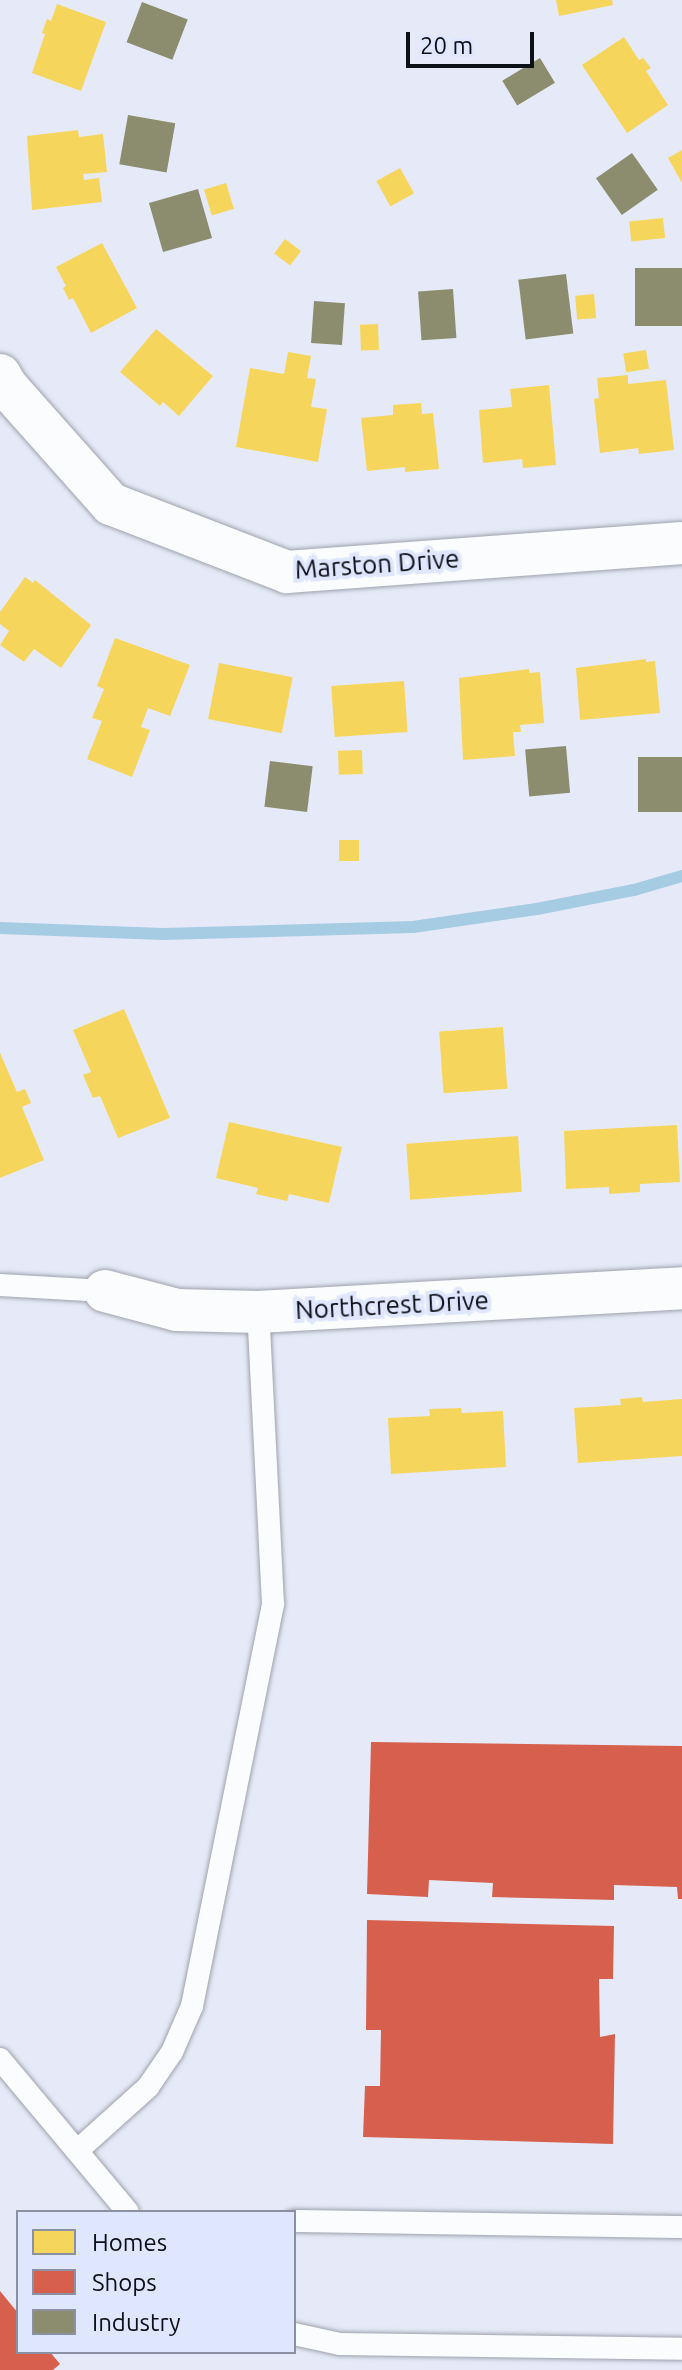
<!DOCTYPE html>
<html>
<head>
<meta charset="utf-8">
<style>
	body { margin:0 }
	#map { position:relative; width:682px; height:2370px; overflow:hidden; background:#e6eaf8; font-family:Ubuntu,sans-serif }
	div>[style] { position:absolute }
	[style*='--x'] { left:calc(var(--x)*1px); top:calc(var(--y)*1px); width:calc(var(--w)*1px); rotate:calc(var(--a)*1deg) }
	.homes>* { inset:0; background:#f6d55c; transform-origin:0 0 }
	.shops>* { inset:0; background:#d6604d }
	.industry>* { inset:0; background:#8c8c6e; transform-origin:0 0 }
	.stream>* { height:12px; margin:-6px; padding:0 6px; transform-origin:6px; border-radius:6px; background:#a6cce3 }
	.roads { filter:drop-shadow(0 0 2px #9fa2ad) drop-shadow(0 0 2px #9fa2ad) }
	.service>* { height:22px; margin:-11px; padding:0 11px; transform-origin:11px; border-radius:11px; background:#fbfcfe }
	.minor>* { height:42px; margin:-21px; padding:0 21px; transform-origin:21px; border-radius:21px; background:#fbfcfe }
	span { translate:-50% -50%; white-space:nowrap; text-align:center; line-height:1.15; -webkit-text-stroke:8px #dfe7ff; paint-order:stroke }
	.street-label { font-size:26px; color:#0d1017 }
	.legend { position:absolute; left:16px; top:2210px; width:280px; height:144px; box-sizing:border-box; background:#dfe7ff; border:2px solid #8b91a2; margin:0; padding:10px 14px; list-style:none; font-size:24px; color:#0d1017 }
	.legend li { display:flex; align-items:center; gap:16px; height:40px }
	.legend b { width:40px; border:2px solid #8b91a2 }
	.scale { position:absolute; left:406px; top:32px; width:128px; height:36px; box-sizing:border-box; border:4px solid #0d1017; border-top:0; padding-left:10px; font-size:24px; line-height:28px; white-space:nowrap; color:#0d1017; -webkit-text-stroke:6px #dfe7ff; paint-order:stroke }
</style>
</head>
<body>
<div id="map">
	<div class="homes">
		<div style="clip-path:polygon(556px 0,612px 0,613px 5px,559px 16px)"></div>
		<div style="clip-path:polygon(57px 4px,106px 22px,81px 91px,32px 73px,45px 34px,42px 33px,47px 19px,51px 21px)"></div>
		<div style="clip-path:polygon(624px 37px,639px 60px,643px 58px,651px 68px,646px 71px,668px 105px,627px 133px,582px 65px)"></div>
		<div style="clip-path:polygon(78px 130px,79px 137px,103px 134px,107px 172px,83px 174px,84px 180px,99px 178px,102px 202px,32px 210px,27px 136px)"></div>
		<div style="clip-path:polygon(682px 150px,682px 183px,668px 158px)"></div>
		<div style="left:400px;top:168px;width:29px;height:27px;rotate:61deg"></div>
		<div style="left:226px;top:183px;width:27px;height:23px;rotate:73deg"></div>
		<div style="left:663px;top:218px;width:20px;height:34px;rotate:84deg"></div>
		<div style="left:285px;top:239px;width:20px;height:18px;rotate:37deg"></div>
		<div style="clip-path:polygon(102px 243px,137px 308px,91px 333px,73px 298px,69px 300px,63px 288px,66px 286px,56px 267px)"></div>
		<div style="left:594px;top:294px;width:24px;height:19px;rotate:85deg"></div>
		<div style="left:378px;top:324px;width:26px;height:18px;rotate:88deg"></div>
		<div style="clip-path:polygon(156px 329px,213px 376px,179px 416px,163px 402px,160px 406px,120px 372px)"></div>
		<div style="left:646px;top:350px;width:19px;height:23px;rotate:81deg"></div>
		<div style="clip-path:polygon(288px 352px,311px 356px,307px 378px,316px 379px,311px 407px,327px 409px,318px 462px,236px 447px,250px 368px,284px 374px)"></div>
		<div style="clip-path:polygon(628px 375px,628px 384px,666px 380px,674px 450px,639px 454px,638px 448px,600px 453px,594px 399px,599px 398px,597px 378px)"></div>
		<div style="clip-path:polygon(549px 385px,556px 465px,523px 468px,522px 459px,483px 463px,479px 410px,512px 407px,510px 389px)"></div>
		<div style="clip-path:polygon(421px 403px,422px 414px,433px 413px,439px 469px,405px 472px,405px 467px,367px 471px,361px 418px,393px 415px,393px 405px)"></div>
		<div style="clip-path:polygon(25px 577px,33px 583px,35px 580px,91px 625px,61px 668px,34px 649px,24px 662px,0 645px,9px 631px,0 624px,0 612px)"></div>
		<div style="clip-path:polygon(115px 638px,190px 665px,170px 716px,148px 708px,141px 727px,150px 730px,132px 777px,87px 759px,102px 721px,92px 718px,104px 689px,97px 686px)"></div>
		<div style="clip-path:polygon(646px 659px,646px 662px,655px 661px,660px 713px,580px 720px,576px 668px)"></div>
		<div style="left:219px;top:663px;width:75px;height:57px;rotate:11deg"></div>
		<div style="clip-path:polygon(529px 669px,529px 673px,540px 672px,544px 723px,520px 725px,521px 732px,513px 732px,515px 756px,463px 760px,459px 678px)"></div>
		<div style="left:404px;top:681px;width:51px;height:73px;rotate:86deg"></div>
		<div style="left:362px;top:750px;width:24px;height:24px;rotate:88deg"></div>
		<div style="left:339px;top:840px;width:20px;height:21px"></div>
		<div style="clip-path:polygon(124px 1009px,170px 1118px,118px 1138px,100px 1096px,93px 1098px,83px 1075px,91px 1072px,73px 1030px)"></div>
		<div style="left:503px;top:1027px;width:62px;height:64px;rotate:86deg"></div>
		<div style="clip-path:polygon(0 1053px,17px 1092px,25px 1089px,31px 1103px,22px 1107px,44px 1160px,0 1178px)"></div>
		<div style="clip-path:polygon(229px 1122px,342px 1147px,329px 1203px,289px 1194px,287px 1201px,256px 1194px,258px 1188px,216px 1178px)"></div>
		<div style="clip-path:polygon(677px 1125px,680px 1182px,640px 1184px,640px 1192px,609px 1194px,609px 1187px,566px 1189px,564px 1131px)"></div>
		<div style="left:518px;top:1136px;width:56px;height:112px;rotate:86deg"></div>
		<div style="clip-path:polygon(642px 1397px,643px 1402px,682px 1399px,682px 1456px,578px 1463px,574px 1408px,621px 1405px,620px 1399px)"></div>
		<div style="clip-path:polygon(461px 1408px,462px 1413px,503px 1411px,506px 1467px,391px 1474px,388px 1418px,430px 1416px,429px 1409px)"></div>
	</div>
	<div class="shops">
		<div style="clip-path:polygon(371px 1742px,682px 1746px,682px 1899px,678px 1899px,677px 1887px,614px 1885px,614px 1900px,492px 1897px,493px 1883px,429px 1880px,428px 1897px,367px 1894px)"></div>
		<div style="clip-path:polygon(367px 1920px,614px 1926px,613px 1979px,599px 1979px,600px 2037px,615px 2034px,613px 2144px,363px 2137px,365px 2086px,380px 2086px,381px 2030px,366px 2030px)"></div>
		<div style="clip-path:polygon(0 2291px,18px 2313px,18px 2352px,50px 2352px,60px 2364px,53px 2370px,0 2370px)"></div>
	</div>
	<div class="industry">
		<div style="left:142px;top:2px;width:49px;height:43px;rotate:21deg"></div>
		<div style="left:540px;top:58px;width:29px;height:44px;rotate:59deg"></div>
		<div style="left:128px;top:115px;width:48px;height:50px;rotate:10deg"></div>
		<div style="left:632px;top:153px;width:45px;height:44px;rotate:55deg"></div>
		<div style="left:198px;top:189px;width:51px;height:51px;rotate:74deg"></div>
		<div style="left:682px;top:268px;width:58px;height:47px;rotate:90deg"></div>
		<div style="left:566px;top:274px;width:60px;height:48px;rotate:83deg"></div>
		<div style="left:453px;top:289px;width:49px;height:35px;rotate:86deg"></div>
		<div style="left:314px;top:301px;width:31px;height:42px;rotate:4deg"></div>
		<div style="left:566px;top:746px;width:47px;height:41px;rotate:85deg"></div>
		<div style="left:682px;top:757px;width:55px;height:44px;rotate:90deg"></div>
		<div style="left:270px;top:761px;width:43px;height:46px;rotate:7deg"></div>
	</div>
	<div class="stream">
		<div style="--x:0;--y:928;--w:163;--a:2.1"></div>
		<div style="--x:163;--y:934;--w:250;--a:-1.6"></div>
		<div style="--x:413;--y:927;--w:125;--a:-8.3"></div>
		<div style="--x:537;--y:909;--w:99;--a:-11.1"></div>
		<div style="--x:634;--y:890;--w:50;--a:-16.3"></div>
	</div>
	<div class="roads">
		<div class="service">
			<div style="--x:0;--y:1285;--w:105;--a:3.3"></div>
			<div style="--x:0;--y:2059;--w:199;--a:50.1"></div>
			<div style="--x:77;--y:2151;--w:96;--a:-42"></div>
			<div style="--x:148;--y:2087;--w:42;--a:-55.6"></div>
			<div style="--x:172;--y:2052;--w:50;--a:-66.5"></div>
			<div style="--x:192;--y:2006;--w:410;--a:-78.6"></div>
			<div style="--x:273;--y:1604;--w:292;--a:-92.9"></div>
			<div style="--x:294;--y:2221;--w:388;--a:0.9"></div>
			<div style="--x:294;--y:2334;--w:47;--a:12.3"></div>
			<div style="--x:340;--y:2344;--w:342;--a:0.8"></div>
		</div>
		<div class="minor">
			<div style="--x:0;--y:375;--w:14;--a:60"></div>
			<div style="--x:7;--y:387;--w:157;--a:48.4"></div>
			<div style="--x:111;--y:504;--w:189;--a:21.1"></div>
			<div style="--x:287;--y:572;--w:396;--a:-4.2"></div>
			<div style="--x:105;--y:1291;--w:74;--a:14.8"></div>
			<div style="--x:177;--y:1310;--w:81;--a:1.4"></div>
			<div style="--x:258;--y:1312;--w:425;--a:-3.2"></div>
		</div>
	</div>
	<div class="street-label">
		<span style="left:377px;top:564px;rotate:-4deg">Marston Drive</span>
		<span style="left:392px;top:1305px;rotate:-3deg">Northcrest Drive</span>
	</div>
	<ul class="legend">
	<li><b style="height:22px;background:#f6d55c"></b>Homes</li>
	<li><b style="height:22px;background:#d6604d"></b>Shops</li>
	<li><b style="height:22px;background:#8c8c6e"></b>Industry</li>
	</ul>
	<div class="scale">20 m</div>
</div>
</body>
</html>
